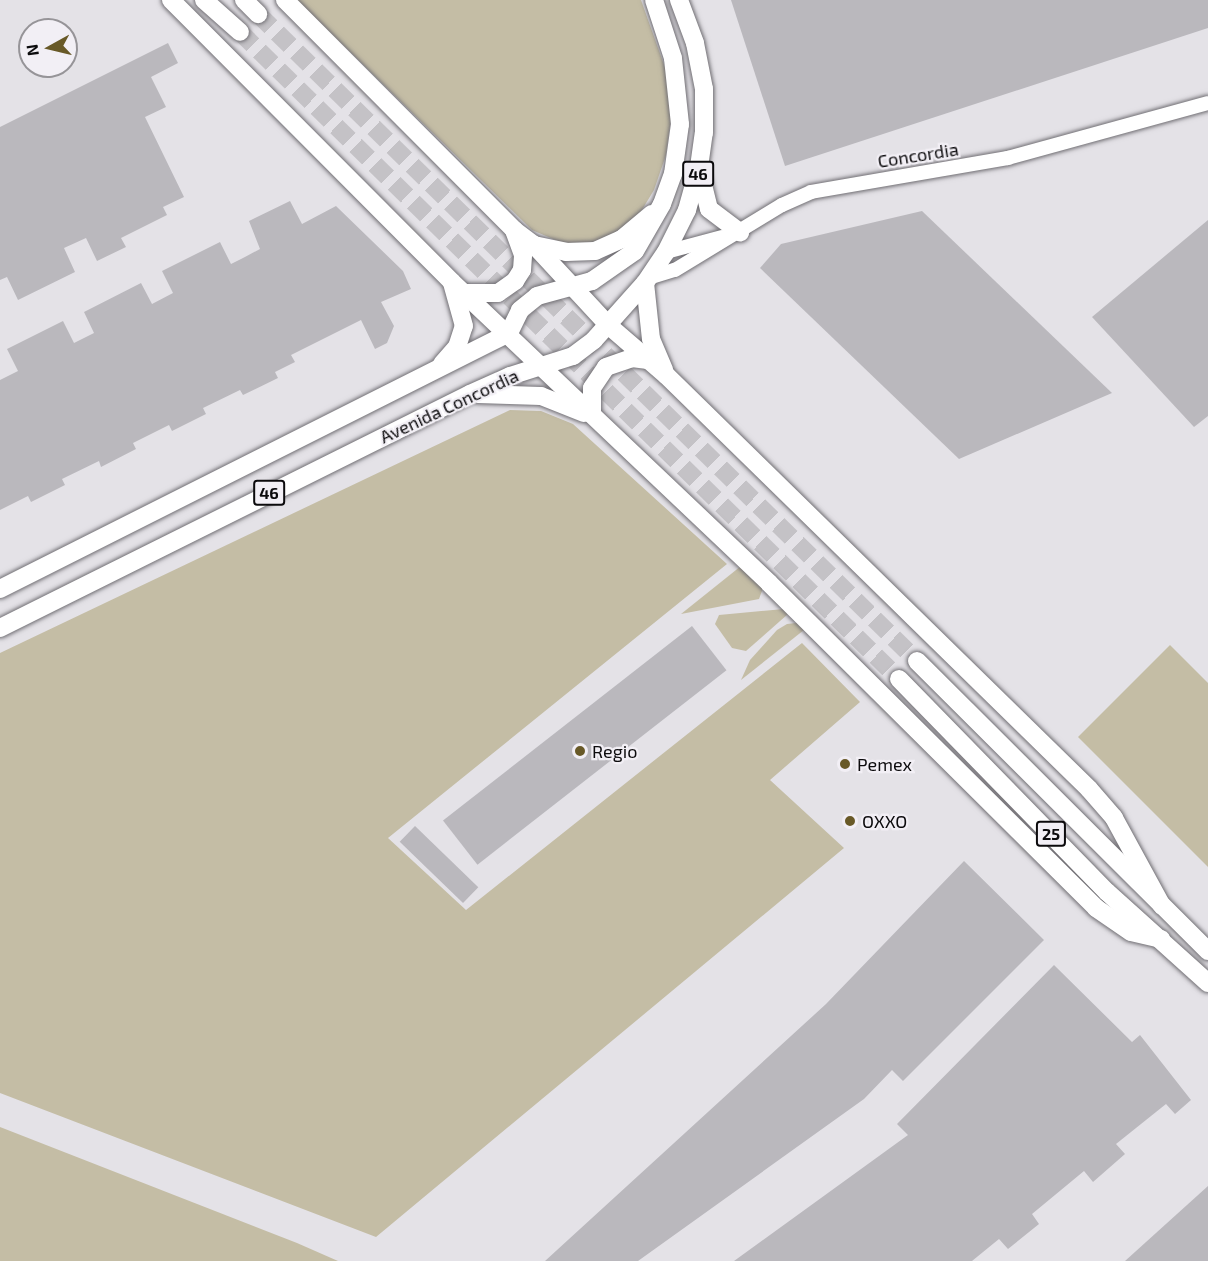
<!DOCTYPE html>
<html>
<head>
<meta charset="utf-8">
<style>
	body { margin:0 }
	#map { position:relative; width:1208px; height:1261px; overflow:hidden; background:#e4e2e7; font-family:"Exo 2",sans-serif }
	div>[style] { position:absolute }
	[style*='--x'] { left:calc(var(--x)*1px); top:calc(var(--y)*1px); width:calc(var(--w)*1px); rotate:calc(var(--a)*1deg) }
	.green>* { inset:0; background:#c4bda5 }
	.building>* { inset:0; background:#bab8bd; transform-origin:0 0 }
	.major-tunnel>* { height:18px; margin-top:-9px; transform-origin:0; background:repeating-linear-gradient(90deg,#c4c2c6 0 18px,transparent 0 27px) }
	.roads { filter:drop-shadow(0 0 2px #706e73) drop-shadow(0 0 2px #706e73) }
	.minor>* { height:14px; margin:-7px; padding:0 7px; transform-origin:7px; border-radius:7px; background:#fff }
	.major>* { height:18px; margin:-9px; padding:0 9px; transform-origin:9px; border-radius:9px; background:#fff }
	.dots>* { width:16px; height:16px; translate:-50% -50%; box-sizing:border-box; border:3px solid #f2eff5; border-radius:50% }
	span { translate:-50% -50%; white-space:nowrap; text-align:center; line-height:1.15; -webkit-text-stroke:4.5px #f2eff5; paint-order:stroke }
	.shield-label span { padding:2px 4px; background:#f2eff5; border:2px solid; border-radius:4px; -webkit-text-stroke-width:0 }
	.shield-label { font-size:16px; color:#0c0b0d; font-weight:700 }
	.street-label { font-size:18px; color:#0c0b0d }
	.poi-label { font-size:18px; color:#0c0b0d }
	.left { translate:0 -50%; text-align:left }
	.north { position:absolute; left:18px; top:18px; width:60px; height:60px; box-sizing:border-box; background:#f2eff5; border:2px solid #969498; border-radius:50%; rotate:262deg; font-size:16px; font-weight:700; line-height:24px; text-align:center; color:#0c0b0d }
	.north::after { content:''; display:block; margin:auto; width:21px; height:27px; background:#685927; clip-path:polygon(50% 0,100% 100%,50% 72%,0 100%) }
</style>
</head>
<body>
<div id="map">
	<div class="green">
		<div style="clip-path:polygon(297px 0,641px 0,668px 76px,672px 112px,666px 155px,654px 190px,637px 218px,615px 238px,590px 245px,560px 242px,532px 230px)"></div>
		<div style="clip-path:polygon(510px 410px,541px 411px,573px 424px,727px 564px,388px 838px,466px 910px,802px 643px,860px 702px,770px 780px,844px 848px,376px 1237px,0 1093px,0 653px)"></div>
		<div style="clip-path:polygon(746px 562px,763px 588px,759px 599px,681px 614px)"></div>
		<div style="clip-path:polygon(784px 609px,788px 614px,746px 651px,732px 648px,715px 624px,719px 615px)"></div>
		<div style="clip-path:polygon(805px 622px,809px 626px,741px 680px,750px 660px,777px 630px,787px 624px)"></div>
		<div style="clip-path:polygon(1170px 645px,1208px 683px,1208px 867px,1078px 737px)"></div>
		<div style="clip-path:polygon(0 1127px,297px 1243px,338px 1261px,0 1261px)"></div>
	</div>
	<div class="building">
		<div style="clip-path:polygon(731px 0,1208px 0,1208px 28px,785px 166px)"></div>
		<div style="clip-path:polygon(168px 43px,178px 63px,151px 77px,166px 107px,145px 117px,184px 197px,163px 207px,167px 215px,121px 238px,126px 247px,97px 261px,86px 238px,64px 248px,75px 272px,18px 300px,7px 277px,0 280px,0 127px)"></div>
		<div style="clip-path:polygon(290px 201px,302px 224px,336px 206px,403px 271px,411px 289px,381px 302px,394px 326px,387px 343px,375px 349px,361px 320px,291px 355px,295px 362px,275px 372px,278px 378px,243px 395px,240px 390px,203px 408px,206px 414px,172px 431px,169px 425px,133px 443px,136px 449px,101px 467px,99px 461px,62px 479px,65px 485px,31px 502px,28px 496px,0 510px,0 380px,18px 371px,7px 349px,63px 321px,74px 343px,94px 333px,84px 312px,141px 283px,152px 304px,173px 293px,162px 271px,220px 242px,231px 264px,243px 258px,260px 249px,249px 221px)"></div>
		<div style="clip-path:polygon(922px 211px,1112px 393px,959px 459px,760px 268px,781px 244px)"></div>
		<div style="clip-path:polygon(1208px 220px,1208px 416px,1194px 427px,1092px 317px)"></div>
		<div style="left:692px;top:626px;width:56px;height:316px;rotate:52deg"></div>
		<div style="left:415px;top:826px;width:88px;height:22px;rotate:44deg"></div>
		<div style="clip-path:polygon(964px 861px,1044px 940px,903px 1081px,892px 1070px,864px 1099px,638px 1261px,545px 1261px,826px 1004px)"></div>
		<div style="clip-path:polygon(1054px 965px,1132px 1042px,1140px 1035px,1191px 1100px,1175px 1114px,1166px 1104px,1116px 1144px,1125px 1154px,1093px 1182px,1084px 1171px,1032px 1214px,1039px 1224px,1008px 1249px,999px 1239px,972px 1261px,734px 1261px,908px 1135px,897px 1124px)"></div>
		<div style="clip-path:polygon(1208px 1186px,1208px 1261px,1125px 1261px)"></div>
	</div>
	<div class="major-tunnel">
		<div style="--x:258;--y:14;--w:924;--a:44.47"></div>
		<div style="--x:240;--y:32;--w:924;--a:44.47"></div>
	</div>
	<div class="roads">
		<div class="minor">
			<div style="--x:666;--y:252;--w:58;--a:-15"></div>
			<div style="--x:648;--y:278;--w:28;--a:-17"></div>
			<div style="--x:675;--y:270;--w:125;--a:-31.3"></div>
			<div style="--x:782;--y:205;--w:32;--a:-24"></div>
			<div style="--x:811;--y:192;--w:200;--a:-9.8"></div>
			<div style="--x:1008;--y:158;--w:207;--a:-15.4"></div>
		</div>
		<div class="major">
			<div style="--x:171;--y:0;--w:398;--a:45.1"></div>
			<div style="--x:452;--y:282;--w:437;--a:43.5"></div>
			<div style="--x:769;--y:583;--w:461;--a:44.8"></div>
			<div style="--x:1096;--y:908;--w:42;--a:34.4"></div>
			<div style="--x:1131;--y:932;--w:31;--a:13"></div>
			<div style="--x:204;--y:0;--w:48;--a:41.6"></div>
			<div style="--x:244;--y:0;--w:20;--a:45"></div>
			<div style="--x:285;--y:0;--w:325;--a:45.1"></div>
			<div style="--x:514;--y:230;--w:25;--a:37"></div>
			<div style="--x:534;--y:245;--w:109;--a:47.2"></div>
			<div style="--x:608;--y:325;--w:77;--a:40.8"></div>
			<div style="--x:666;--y:375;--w:592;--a:44.38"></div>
			<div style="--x:1089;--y:789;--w:38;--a:49"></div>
			<div style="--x:1114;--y:818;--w:100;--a:61.4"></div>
			<div style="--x:700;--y:173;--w:37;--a:76"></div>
			<div style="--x:709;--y:209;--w:39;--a:37"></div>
			<div style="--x:534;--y:245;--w:33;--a:12"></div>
			<div style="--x:566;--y:252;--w:29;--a:-2"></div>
			<div style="--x:595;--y:251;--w:30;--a:-24"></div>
			<div style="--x:622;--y:239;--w:39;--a:-40"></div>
			<div style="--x:645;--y:283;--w:56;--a:83.9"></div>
			<div style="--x:651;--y:339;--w:34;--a:67"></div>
			<div style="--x:466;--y:293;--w:32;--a:0"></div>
			<div style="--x:498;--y:293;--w:21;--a:-35"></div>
			<div style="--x:515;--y:281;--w:13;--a:-58"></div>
			<div style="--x:522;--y:270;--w:15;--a:-86"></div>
			<div style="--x:523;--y:255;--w:27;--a:-110"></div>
			<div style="--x:442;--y:364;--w:23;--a:-49"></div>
			<div style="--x:457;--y:347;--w:22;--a:-72"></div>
			<div style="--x:464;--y:326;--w:45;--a:-105.6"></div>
			<div style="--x:478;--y:394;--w:63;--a:1.8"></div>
			<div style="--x:541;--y:396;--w:46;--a:21.6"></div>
			<div style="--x:592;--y:413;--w:25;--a:-90"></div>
			<div style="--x:592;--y:388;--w:25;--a:-56"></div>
			<div style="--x:606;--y:367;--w:28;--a:-19"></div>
			<div style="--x:632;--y:358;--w:16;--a:7"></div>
			<div style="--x:0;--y:589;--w:570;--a:-26.7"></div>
			<div style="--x:509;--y:333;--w:25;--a:-64"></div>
			<div style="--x:520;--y:310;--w:22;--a:-39"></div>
			<div style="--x:537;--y:296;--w:57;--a:-15.3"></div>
			<div style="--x:592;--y:281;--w:52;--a:-34.9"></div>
			<div style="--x:635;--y:251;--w:54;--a:-60.1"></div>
			<div style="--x:662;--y:204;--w:32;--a:-70"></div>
			<div style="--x:673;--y:174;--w:50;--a:-82"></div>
			<div style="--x:680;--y:124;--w:66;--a:-96.1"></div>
			<div style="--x:673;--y:58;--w:61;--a:-108.1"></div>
			<div style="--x:0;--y:628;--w:525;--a:-26.47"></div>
			<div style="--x:470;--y:394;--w:44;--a:-24.2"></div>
			<div style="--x:510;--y:376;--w:66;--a:-17.6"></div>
			<div style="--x:573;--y:356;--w:26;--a:-37"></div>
			<div style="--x:594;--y:340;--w:76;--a:-48.2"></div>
			<div style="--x:645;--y:283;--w:37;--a:-56"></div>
			<div style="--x:666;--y:252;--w:47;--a:-63.4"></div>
			<div style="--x:687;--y:210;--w:45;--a:-74.4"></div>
			<div style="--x:699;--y:167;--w:34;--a:-82"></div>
			<div style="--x:704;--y:133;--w:44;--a:-90"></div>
			<div style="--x:704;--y:89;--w:47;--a:-101.1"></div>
			<div style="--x:695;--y:43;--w:46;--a:-110.4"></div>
			<div style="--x:917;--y:661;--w:411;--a:44.9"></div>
			<div style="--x:899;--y:679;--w:298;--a:45.7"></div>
			<div style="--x:1107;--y:892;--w:136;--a:42"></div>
		</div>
	</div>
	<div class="dots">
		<div style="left:580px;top:751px;background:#685927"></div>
		<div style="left:845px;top:764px;background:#685927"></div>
		<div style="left:850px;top:821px;background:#685927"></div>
	</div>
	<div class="shield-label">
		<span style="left:698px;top:174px">46</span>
		<span style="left:269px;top:493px">46</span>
		<span style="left:1051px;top:834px">25</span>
	</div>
	<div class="street-label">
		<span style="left:918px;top:155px;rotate:-9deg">Concordia</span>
		<span style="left:449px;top:406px;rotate:-25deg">Avenida Concordia</span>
	</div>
	<div class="poi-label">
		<span class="left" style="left:592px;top:751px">Regio</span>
		<span class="left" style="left:857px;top:764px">Pemex</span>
		<span class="left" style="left:862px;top:821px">OXXO</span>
	</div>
	<div class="north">N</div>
</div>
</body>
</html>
